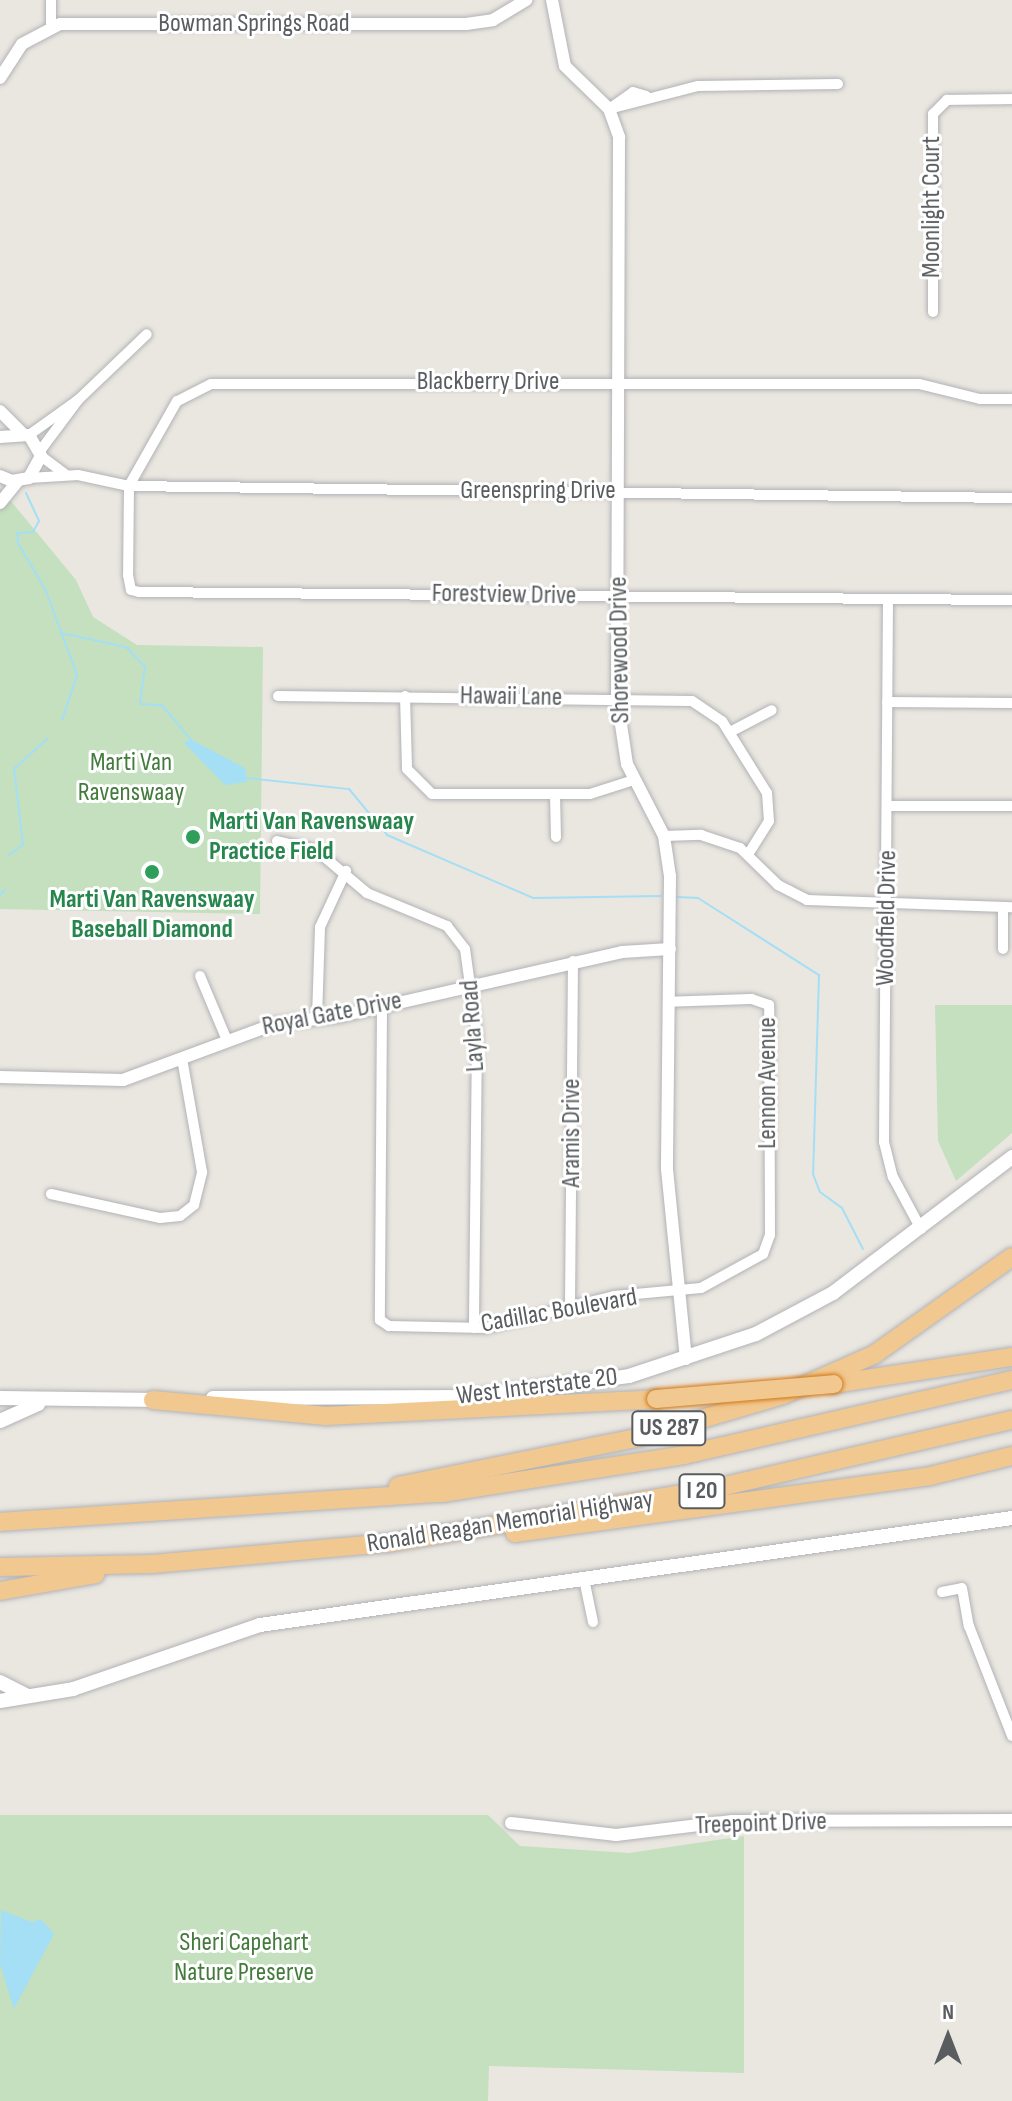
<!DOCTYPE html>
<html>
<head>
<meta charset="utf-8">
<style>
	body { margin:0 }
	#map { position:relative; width:1012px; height:2101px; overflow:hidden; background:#eae6e0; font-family:"Sofia Sans Condensed",sans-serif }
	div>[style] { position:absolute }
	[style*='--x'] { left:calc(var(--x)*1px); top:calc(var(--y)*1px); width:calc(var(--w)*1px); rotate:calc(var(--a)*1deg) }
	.green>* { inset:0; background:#c4e0be }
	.water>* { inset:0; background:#a5dff5 }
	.stream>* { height:2px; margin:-1px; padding:0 1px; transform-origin:1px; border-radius:1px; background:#a5dff5 }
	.roads { filter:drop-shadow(0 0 2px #b1b3b6) drop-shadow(0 0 2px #b1b3b6) }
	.minor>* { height:10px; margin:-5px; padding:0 5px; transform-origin:5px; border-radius:5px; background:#fff }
	.tertiary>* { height:12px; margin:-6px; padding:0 6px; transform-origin:6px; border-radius:6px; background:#fff }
	.secondary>* { height:14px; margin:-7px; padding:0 7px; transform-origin:7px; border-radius:7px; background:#fff }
	.motorway>* { height:18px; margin:-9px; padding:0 9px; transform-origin:9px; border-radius:9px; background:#f1c890 }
	.bridges { filter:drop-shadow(0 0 2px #d37917) drop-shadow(0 0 2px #d37917) }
	.motorway-bridge>* { height:18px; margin:-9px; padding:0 9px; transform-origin:9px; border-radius:9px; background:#f1c890 }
	.dots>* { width:22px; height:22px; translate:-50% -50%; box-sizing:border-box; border:4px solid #fff; border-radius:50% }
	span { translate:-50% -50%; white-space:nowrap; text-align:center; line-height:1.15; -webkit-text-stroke:6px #fff; paint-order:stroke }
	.shield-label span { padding:2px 6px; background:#fff; border:2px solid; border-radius:6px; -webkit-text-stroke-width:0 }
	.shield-label { font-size:24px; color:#595d5f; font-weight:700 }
	.street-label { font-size:26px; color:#595d5f }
	.park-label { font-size:26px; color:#437b3c }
	.leisure-label { font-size:26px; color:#27864d; font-weight:700 }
	.left { translate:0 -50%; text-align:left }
	.north { position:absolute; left:908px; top:1997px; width:80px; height:80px; -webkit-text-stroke:6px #fff; paint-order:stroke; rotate:0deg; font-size:22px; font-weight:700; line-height:32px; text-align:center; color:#595d5f }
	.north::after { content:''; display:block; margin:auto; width:28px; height:36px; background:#595d5f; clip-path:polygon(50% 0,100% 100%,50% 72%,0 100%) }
</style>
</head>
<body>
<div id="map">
	<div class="green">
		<div style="clip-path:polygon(0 488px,76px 580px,93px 617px,137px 645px,263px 647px,260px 914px,0 909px)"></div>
		<div style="clip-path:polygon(935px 1005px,1012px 1005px,1012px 1133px,956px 1181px,938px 1141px)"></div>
		<div style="clip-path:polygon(0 1815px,488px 1815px,520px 1846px,629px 1853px,744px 1836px,744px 2073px,489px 2066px,488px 2101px,0 2101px)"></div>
	</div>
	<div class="water">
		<div style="clip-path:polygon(190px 739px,245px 768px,247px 782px,225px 785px,184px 743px)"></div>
		<div style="clip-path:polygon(1px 1910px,32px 1922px,41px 1919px,54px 1934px,14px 2009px,0 1964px)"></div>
	</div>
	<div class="stream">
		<div style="--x:26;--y:493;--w:31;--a:65"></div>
		<div style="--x:39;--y:521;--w:13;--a:119"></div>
		<div style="--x:33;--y:532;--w:16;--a:176"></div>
		<div style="--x:17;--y:533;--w:10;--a:84"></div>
		<div style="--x:18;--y:543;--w:56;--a:59.7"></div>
		<div style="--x:46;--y:591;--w:90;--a:69.7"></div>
		<div style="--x:77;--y:675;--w:47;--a:108.4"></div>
		<div style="--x:61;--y:633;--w:66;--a:12.2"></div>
		<div style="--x:126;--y:647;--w:28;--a:46"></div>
		<div style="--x:145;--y:667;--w:37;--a:98"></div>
		<div style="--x:140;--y:704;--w:22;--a:3"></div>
		<div style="--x:162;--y:705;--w:45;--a:50.4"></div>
		<div style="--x:247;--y:778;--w:103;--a:6.2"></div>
		<div style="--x:349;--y:789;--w:60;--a:50.4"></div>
		<div style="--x:387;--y:835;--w:159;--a:23.3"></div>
		<div style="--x:533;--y:898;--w:128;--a:-0.9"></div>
		<div style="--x:9;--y:855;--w:18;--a:-38"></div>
		<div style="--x:23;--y:844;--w:76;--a:-96.8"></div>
		<div style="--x:14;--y:769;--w:46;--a:-42.4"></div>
		<div style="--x:0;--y:895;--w:8;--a:-45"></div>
		<div style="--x:677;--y:897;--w:21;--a:3"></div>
		<div style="--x:698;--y:898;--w:143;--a:32.5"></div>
		<div style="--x:819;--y:975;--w:199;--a:91.7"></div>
		<div style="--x:813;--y:1174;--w:19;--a:69"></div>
		<div style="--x:820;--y:1192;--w:27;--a:36"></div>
		<div style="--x:842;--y:1208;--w:46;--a:62.9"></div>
	</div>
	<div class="roads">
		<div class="minor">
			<div style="--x:51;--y:25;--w:25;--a:-90"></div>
			<div style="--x:609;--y:109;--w:92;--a:-14.5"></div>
			<div style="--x:698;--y:86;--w:140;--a:-0.8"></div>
			<div style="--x:609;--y:109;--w:29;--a:-35"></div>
			<div style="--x:633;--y:92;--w:14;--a:17"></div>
			<div style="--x:933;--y:312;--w:198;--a:-90"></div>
			<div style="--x:933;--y:114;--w:20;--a:-45"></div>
			<div style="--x:947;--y:100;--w:65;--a:-0.9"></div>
			<div style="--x:1012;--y:399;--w:32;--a:180"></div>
			<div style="--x:980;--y:399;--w:63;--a:-166.2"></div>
			<div style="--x:919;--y:384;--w:708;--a:180"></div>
			<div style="--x:211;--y:384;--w:38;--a:153"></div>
			<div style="--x:177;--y:401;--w:98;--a:119.5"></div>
			<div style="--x:129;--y:486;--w:89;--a:90.6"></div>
			<div style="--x:128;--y:575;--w:15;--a:79"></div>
			<div style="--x:131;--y:590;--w:8;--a:14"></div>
			<div style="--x:139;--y:592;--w:873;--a:0.53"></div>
			<div style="--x:29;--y:435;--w:60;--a:-35.5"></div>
			<div style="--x:40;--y:451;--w:64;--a:-53.3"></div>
			<div style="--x:78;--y:400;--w:95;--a:-43.7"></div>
			<div style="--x:41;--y:456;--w:30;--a:37"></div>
			<div style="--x:29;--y:478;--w:49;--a:-3.5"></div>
			<div style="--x:78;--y:475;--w:52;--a:12.2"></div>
			<div style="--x:129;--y:486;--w:883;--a:0.78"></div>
			<div style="--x:888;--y:599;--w:543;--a:90.42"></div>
			<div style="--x:884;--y:1142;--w:36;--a:76"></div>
			<div style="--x:893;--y:1177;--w:59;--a:61.7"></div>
			<div style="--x:278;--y:696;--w:414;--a:0.7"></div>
			<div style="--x:692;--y:701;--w:36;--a:34"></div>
			<div style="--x:722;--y:721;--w:85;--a:58"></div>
			<div style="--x:767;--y:793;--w:28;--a:86"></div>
			<div style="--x:769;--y:821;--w:40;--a:122"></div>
			<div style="--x:405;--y:696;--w:73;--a:88.4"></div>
			<div style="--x:407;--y:769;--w:35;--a:45"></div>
			<div style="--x:432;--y:794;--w:158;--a:0"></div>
			<div style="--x:590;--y:794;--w:46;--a:-17.7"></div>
			<div style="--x:887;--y:702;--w:125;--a:0.5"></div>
			<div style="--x:730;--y:732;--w:47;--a:-27.6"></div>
			<div style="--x:555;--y:794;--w:43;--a:88.7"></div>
			<div style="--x:888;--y:806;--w:124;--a:0"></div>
			<div style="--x:664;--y:836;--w:37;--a:-2"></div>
			<div style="--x:701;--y:835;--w:41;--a:18.4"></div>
			<div style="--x:740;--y:848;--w:53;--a:44.2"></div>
			<div style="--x:778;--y:885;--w:33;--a:27"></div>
			<div style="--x:807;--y:900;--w:205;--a:2"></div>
			<div style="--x:277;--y:841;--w:40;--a:13"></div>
			<div style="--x:316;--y:850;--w:67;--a:40.1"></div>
			<div style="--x:367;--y:893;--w:87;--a:22.4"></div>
			<div style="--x:447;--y:926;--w:29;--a:52"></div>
			<div style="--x:465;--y:949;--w:87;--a:82.1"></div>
			<div style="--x:477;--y:1035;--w:293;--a:90.6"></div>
			<div style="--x:1003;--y:907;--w:42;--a:90"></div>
			<div style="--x:200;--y:976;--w:67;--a:67.2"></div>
			<div style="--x:382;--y:1007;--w:313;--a:90.4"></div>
			<div style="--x:380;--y:1320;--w:11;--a:34"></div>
			<div style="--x:389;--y:1326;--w:97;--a:1.2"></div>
			<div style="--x:486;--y:1328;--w:132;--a:-14"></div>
			<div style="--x:614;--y:1296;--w:87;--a:-5.3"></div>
			<div style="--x:701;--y:1288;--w:71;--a:-28.7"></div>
			<div style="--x:763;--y:1254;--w:20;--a:-70"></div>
			<div style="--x:770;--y:1235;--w:230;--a:-90.2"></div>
			<div style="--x:769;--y:1005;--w:18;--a:-161"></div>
			<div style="--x:752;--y:999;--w:84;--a:178"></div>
			<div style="--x:317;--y:1018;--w:91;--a:-88.1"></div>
			<div style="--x:320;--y:927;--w:62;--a:-65.1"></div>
			<div style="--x:51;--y:1194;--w:112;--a:12.4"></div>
			<div style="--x:160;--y:1218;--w:20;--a:-6"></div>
			<div style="--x:180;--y:1216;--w:18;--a:-38"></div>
			<div style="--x:194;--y:1205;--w:34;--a:-76"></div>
			<div style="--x:202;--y:1172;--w:115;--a:-100"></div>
			<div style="--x:570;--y:1305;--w:344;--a:-89.5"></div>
			<div style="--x:584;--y:1579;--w:44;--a:78.2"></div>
			<div style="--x:942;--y:1592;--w:20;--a:-11"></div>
			<div style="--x:962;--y:1588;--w:39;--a:80"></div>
			<div style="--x:969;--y:1626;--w:118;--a:68.6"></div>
		</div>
		<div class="tertiary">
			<div style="--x:552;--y:0;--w:67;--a:78.9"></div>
			<div style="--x:565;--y:66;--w:62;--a:44.3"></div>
			<div style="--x:609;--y:109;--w:30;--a:70"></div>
			<div style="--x:619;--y:137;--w:561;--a:90.2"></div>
			<div style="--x:617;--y:698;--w:67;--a:81.4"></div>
			<div style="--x:627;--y:764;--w:81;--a:62.8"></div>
			<div style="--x:664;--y:836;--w:40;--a:81.5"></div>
			<div style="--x:670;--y:876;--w:293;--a:90.6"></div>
			<div style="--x:667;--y:1169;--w:191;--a:84.3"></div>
			<div style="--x:0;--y:78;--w:40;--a:-57.1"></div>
			<div style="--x:22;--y:44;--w:43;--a:-27.8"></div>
			<div style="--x:60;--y:24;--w:406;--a:0"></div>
			<div style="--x:466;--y:24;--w:27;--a:-8"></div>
			<div style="--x:493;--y:20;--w:39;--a:-31"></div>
			<div style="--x:0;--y:411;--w:30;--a:45"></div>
			<div style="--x:0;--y:437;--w:29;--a:-4"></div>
			<div style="--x:29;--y:435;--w:24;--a:60"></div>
			<div style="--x:41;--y:456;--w:25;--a:119"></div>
			<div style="--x:29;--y:478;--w:17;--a:170"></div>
			<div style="--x:12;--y:481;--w:13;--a:-157"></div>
			<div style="--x:0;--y:503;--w:28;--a:-51"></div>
			<div style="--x:0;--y:1077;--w:123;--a:1.4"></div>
			<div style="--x:123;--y:1080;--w:161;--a:-20.3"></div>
			<div style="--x:274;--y:1024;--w:67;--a:-6.8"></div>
			<div style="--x:341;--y:1016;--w:288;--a:-12.8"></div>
			<div style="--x:622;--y:952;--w:48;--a:-3.6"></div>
			<div style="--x:511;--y:1823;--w:106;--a:6.5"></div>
			<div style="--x:616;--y:1835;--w:117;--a:-6.9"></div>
			<div style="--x:732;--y:1821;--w:280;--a:-0.2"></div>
		</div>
		<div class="secondary">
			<div style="--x:0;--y:1398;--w:160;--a:0.7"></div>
			<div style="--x:213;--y:1398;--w:257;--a:-0.2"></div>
			<div style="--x:470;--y:1397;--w:160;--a:-7.5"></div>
			<div style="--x:629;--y:1376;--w:134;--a:-18.3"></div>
			<div style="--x:756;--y:1334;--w:87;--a:-28"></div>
			<div style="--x:833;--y:1293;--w:225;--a:-37.2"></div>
			<div style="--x:0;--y:1421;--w:42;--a:-24.1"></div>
			<div style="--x:0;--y:1682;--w:31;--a:27"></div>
			<div style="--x:0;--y:1701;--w:74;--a:-9.3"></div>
			<div style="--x:73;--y:1689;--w:198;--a:-18.9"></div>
			<div style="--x:260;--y:1625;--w:760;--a:-8.1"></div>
		</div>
		<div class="motorway">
			<div style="--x:833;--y:1384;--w:181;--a:-8.6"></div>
			<div style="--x:153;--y:1400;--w:174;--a:5.3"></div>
			<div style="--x:326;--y:1416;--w:330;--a:-2.9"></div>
			<div style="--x:398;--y:1486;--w:244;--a:-11.4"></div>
			<div style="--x:637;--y:1438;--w:152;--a:-16.4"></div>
			<div style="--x:783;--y:1395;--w:101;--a:-24"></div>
			<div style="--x:875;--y:1354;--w:168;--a:-35.3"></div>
			<div style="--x:0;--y:1522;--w:443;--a:-3.8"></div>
			<div style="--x:442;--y:1493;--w:245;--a:-8.9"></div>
			<div style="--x:684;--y:1455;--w:336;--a:-12.9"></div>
			<div style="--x:515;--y:1533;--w:419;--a:-7.8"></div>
			<div style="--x:930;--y:1476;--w:84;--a:-13.7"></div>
			<div style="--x:0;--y:1567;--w:152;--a:-1.1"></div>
			<div style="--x:152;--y:1564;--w:238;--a:-5.1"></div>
			<div style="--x:389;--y:1543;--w:327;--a:-9.5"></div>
			<div style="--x:712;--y:1489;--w:308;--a:-13"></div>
			<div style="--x:0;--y:1591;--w:97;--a:-10"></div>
		</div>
	</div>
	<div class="bridges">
		<div class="motorway-bridge">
			<div style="--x:656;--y:1399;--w:178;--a:-4.8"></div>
		</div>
	</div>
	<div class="dots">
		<div style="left:193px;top:837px;background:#2e9e5b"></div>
		<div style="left:152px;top:872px;background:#2e9e5b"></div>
	</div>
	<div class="shield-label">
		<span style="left:669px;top:1428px">US 287</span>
		<span style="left:702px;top:1491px">I 20</span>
	</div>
	<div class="street-label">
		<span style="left:254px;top:24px">Bowman Springs Road</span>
		<span style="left:932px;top:207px;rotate:-90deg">Moonlight Court</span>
		<span style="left:488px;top:382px">Blackberry Drive</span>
		<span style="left:538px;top:491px">Greenspring Drive</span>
		<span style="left:504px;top:595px;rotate:1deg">Forestview Drive</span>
		<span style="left:620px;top:650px;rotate:-91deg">Shorewood Drive</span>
		<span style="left:511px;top:697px;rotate:1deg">Hawaii Lane</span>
		<span style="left:887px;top:918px;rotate:-89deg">Woodfield Drive</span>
		<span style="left:332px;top:1014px;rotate:-11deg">Royal Gate Drive</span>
		<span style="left:473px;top:1026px;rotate:-94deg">Layla Road</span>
		<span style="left:768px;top:1083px;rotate:-90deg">Lennon Avenue</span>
		<span style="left:572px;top:1133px;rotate:-90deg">Aramis Drive</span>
		<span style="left:559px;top:1311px;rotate:-10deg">Cadillac Boulevard</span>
		<span style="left:537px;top:1387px;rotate:-7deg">West Interstate 20</span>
		<span style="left:510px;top:1522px;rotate:-9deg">Ronald Reagan Memorial Highway</span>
		<span style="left:761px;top:1824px;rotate:-2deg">Treepoint Drive</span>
	</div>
	<div class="park-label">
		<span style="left:131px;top:778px">Marti Van<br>Ravenswaay</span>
		<span style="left:244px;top:1958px">Sheri Capehart<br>Nature Preserve</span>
	</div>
	<div class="leisure-label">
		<span class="left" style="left:209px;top:837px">Marti Van Ravenswaay<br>Practice Field</span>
		<span style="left:152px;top:915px">Marti Van Ravenswaay<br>Baseball Diamond</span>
	</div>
	<div class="north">N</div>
</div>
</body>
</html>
